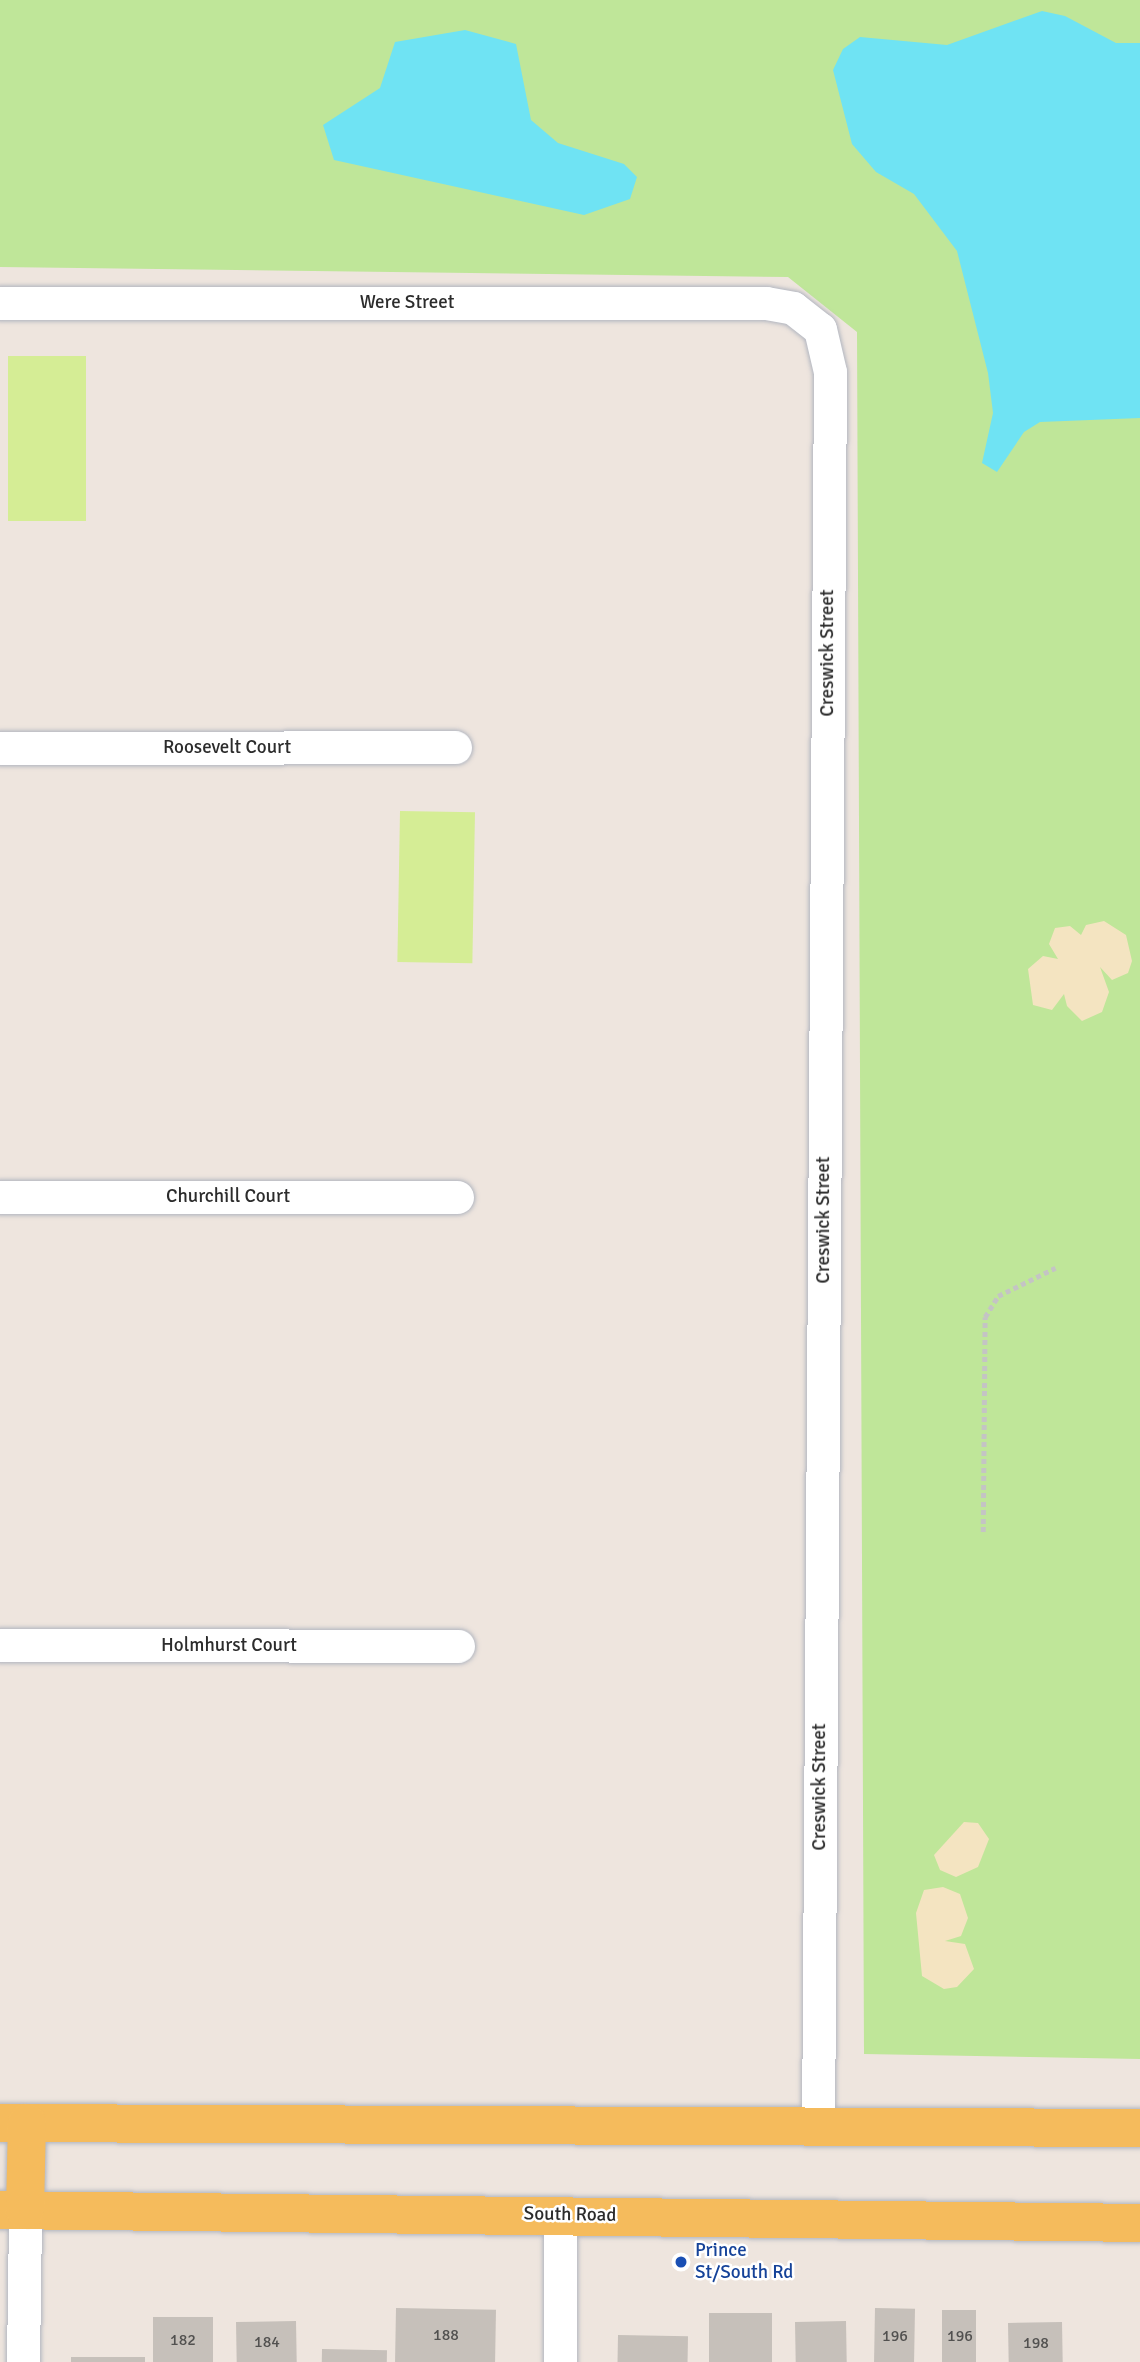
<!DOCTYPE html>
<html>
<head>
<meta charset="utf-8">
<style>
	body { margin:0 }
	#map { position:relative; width:1140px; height:2362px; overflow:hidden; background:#eee5de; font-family:Signika,sans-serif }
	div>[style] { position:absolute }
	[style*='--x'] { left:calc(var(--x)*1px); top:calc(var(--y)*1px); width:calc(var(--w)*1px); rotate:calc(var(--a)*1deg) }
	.green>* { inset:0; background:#bfe699 }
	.sand>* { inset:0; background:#f4e4c1 }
	.pitch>* { inset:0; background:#d5ed95; transform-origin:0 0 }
	.water>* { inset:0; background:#6fe3f3 }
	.building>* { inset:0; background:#c6c0ba; transform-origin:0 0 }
	.path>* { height:4.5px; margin-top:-2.25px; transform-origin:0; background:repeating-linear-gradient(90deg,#c4c4c4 0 5px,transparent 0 8.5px) }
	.roads { filter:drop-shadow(0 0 2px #b2b6c0) drop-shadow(0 0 2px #b2b6c0) }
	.minor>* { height:33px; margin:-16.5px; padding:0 16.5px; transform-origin:16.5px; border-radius:16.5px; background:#fff }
	.primary>* { height:38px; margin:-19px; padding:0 19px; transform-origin:19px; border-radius:19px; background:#f5bb5c }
	.dots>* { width:19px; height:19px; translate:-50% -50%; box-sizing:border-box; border:4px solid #fff; border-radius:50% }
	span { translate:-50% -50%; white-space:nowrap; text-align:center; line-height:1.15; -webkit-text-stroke:5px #fff; paint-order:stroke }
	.number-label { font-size:16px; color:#525150 }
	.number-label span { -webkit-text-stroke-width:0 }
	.street-label { font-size:19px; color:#2c2c2c }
	.transit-label { font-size:19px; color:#164399 }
	.left { translate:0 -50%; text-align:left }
</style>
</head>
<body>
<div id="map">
	<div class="green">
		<div style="clip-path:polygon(0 0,1140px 0,1140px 2059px,864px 2054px,857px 332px,788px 277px,0 267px)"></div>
	</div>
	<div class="sand">
		<div style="clip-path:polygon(1104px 921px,1126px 935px,1132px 961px,1128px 973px,1112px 980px,1100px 967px,1109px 992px,1102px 1012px,1082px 1021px,1067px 1006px,1064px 994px,1052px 1010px,1033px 1005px,1028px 969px,1043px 956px,1058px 959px,1049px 944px,1055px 928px,1070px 926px,1081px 935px,1086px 925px)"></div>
		<div style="clip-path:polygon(964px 1822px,978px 1823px,989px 1839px,978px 1867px,956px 1877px,940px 1870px,934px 1855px)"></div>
		<div style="clip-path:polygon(943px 1887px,960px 1894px,968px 1918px,961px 1936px,945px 1941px,965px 1944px,974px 1969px,957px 1987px,944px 1989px,922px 1976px,916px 1913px,924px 1890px)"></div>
	</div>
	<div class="pitch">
		<div style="left:8px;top:356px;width:78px;height:165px"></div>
		<div style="left:400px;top:811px;width:75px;height:151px;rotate:1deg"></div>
	</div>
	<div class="water">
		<div style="clip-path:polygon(1042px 11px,1065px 16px,1116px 43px,1140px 43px,1140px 418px,1040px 422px,1024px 432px,997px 472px,982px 463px,993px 413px,988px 373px,957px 251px,914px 194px,876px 172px,852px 144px,833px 70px,843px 49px,860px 37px,947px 45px)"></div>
		<div style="clip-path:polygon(465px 30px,516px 44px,531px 120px,558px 143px,624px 164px,637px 177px,630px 199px,584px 215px,334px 160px,323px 125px,380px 88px,395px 42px)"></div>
	</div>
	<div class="building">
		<div style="left:396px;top:2308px;width:100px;height:54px;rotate:1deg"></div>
		<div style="left:875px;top:2308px;width:40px;height:54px;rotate:1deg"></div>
		<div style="left:942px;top:2310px;width:34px;height:52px"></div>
		<div style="left:772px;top:2313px;width:49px;height:63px;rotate:90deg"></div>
		<div style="left:213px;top:2317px;width:45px;height:60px;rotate:90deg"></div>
		<div style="left:296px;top:2321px;width:41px;height:60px;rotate:89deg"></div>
		<div style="left:846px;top:2321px;width:41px;height:51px;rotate:89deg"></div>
		<div style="left:1062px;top:2322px;width:40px;height:54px;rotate:89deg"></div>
		<div style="left:618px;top:2335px;width:70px;height:27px;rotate:1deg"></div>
		<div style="left:322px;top:2349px;width:65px;height:13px;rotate:1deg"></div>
		<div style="left:71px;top:2357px;width:74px;height:5px"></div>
	</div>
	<div class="path">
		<div style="--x:983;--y:1532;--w:215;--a:-89.5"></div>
		<div style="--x:985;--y:1317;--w:25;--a:-58"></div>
		<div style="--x:998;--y:1296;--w:64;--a:-26.2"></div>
	</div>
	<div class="roads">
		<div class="minor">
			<div style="--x:0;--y:303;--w:766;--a:0"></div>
			<div style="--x:766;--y:303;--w:27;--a:10"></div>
			<div style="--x:793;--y:308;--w:34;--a:38"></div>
			<div style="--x:820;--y:329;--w:44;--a:76.9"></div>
			<div style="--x:830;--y:372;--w:1754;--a:90.39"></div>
			<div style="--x:0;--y:748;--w:455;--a:-0.1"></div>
			<div style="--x:0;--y:1197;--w:457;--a:0"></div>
			<div style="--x:0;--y:1645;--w:458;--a:0.1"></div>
			<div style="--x:23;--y:2362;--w:152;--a:-89.2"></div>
			<div style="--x:560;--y:2362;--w:147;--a:-90"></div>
		</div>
		<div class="primary">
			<div style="--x:0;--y:2123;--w:1140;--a:0.25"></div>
			<div style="--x:0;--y:2210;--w:1140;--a:0.65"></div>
			<div style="--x:25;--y:2210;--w:87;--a:-88.7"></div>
		</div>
	</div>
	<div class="dots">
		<div style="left:681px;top:2262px;background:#1a4fb4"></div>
	</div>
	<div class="number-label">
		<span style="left:446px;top:2335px">188</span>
		<span style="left:895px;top:2336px">196</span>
		<span style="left:960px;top:2336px">196</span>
		<span style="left:183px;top:2340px">182</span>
		<span style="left:267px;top:2342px">184</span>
		<span style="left:1036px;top:2343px">198</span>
	</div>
	<div class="street-label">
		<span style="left:407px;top:303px">Were Street</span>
		<span style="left:828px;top:653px;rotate:-90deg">Creswick Street</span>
		<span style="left:227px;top:748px">Roosevelt Court</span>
		<span style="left:228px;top:1197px">Churchill Court</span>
		<span style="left:824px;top:1220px;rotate:-90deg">Creswick Street</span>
		<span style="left:229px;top:1646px">Holmhurst Court</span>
		<span style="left:820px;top:1787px;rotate:-90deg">Creswick Street</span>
		<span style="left:570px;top:2215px;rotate:1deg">South Road</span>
	</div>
	<div class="transit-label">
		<span class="left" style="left:695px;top:2262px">Prince<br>St/South Rd</span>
	</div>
</div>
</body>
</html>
